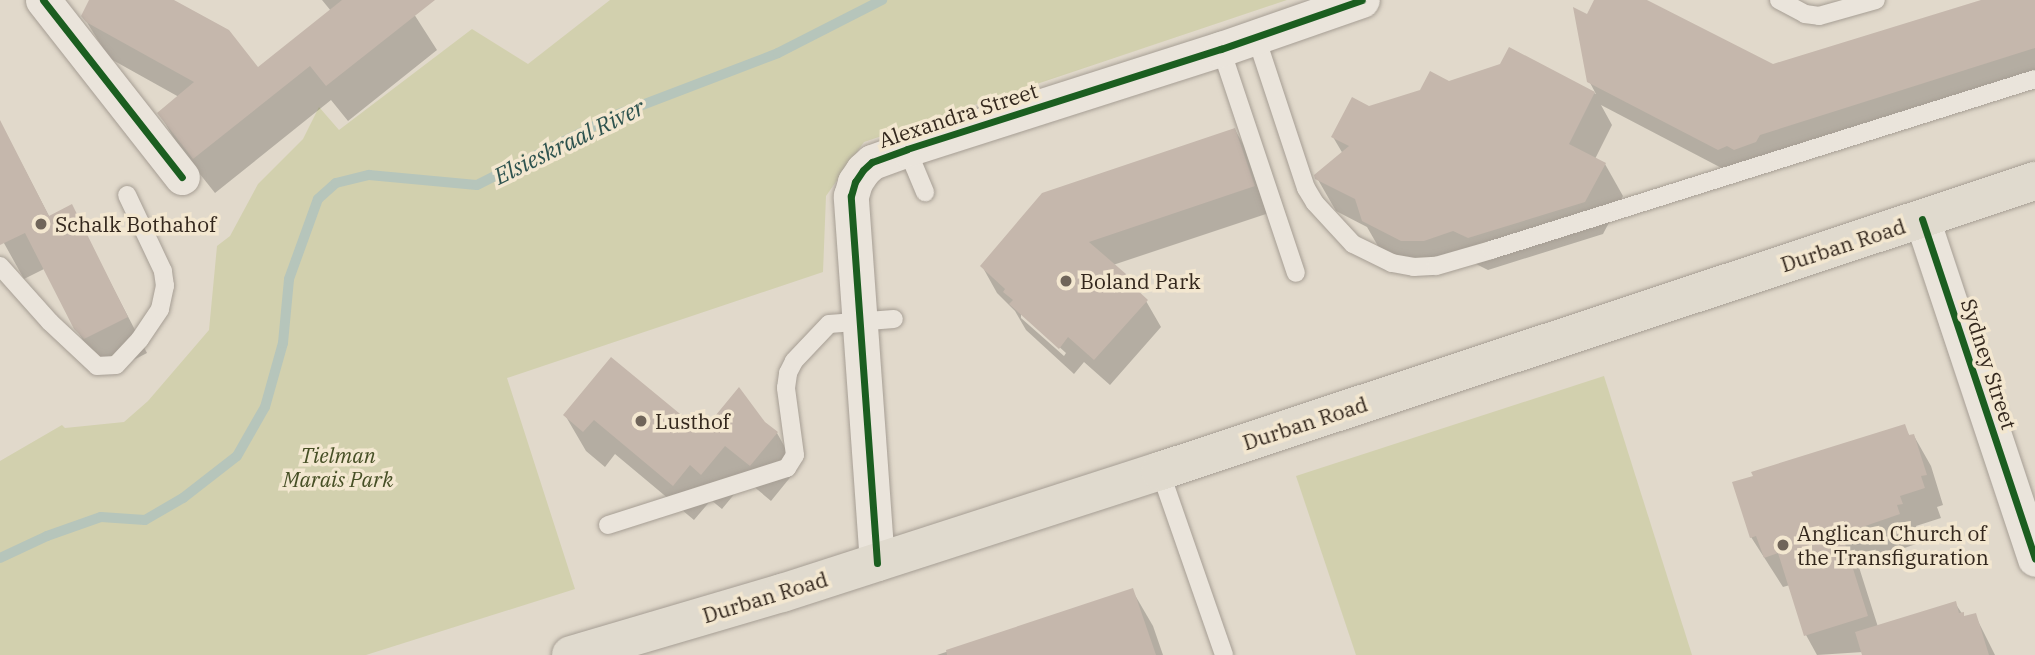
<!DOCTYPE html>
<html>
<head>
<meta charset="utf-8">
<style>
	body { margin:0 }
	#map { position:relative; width:2035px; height:655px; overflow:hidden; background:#e1d9cb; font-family:"IBM Plex Serif",serif }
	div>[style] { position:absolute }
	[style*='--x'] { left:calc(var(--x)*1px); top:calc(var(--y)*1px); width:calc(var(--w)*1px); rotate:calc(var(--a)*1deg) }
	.green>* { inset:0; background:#d2d0ae }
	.shadow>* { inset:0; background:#0003 }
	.stream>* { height:10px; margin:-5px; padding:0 5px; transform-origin:5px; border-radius:5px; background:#b6c5bb }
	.building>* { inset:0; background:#c5b7ac }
	.roads { filter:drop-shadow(0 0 2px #a69e94) drop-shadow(0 0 2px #a69e94) }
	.lane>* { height:18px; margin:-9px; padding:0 9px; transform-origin:9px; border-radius:9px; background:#eae4db }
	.street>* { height:35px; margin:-17.5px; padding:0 17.5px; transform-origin:17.5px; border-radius:17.5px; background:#eae4db }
	.primary>* { height:38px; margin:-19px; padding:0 19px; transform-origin:19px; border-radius:19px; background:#e0dace }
	.cycleway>* { height:7px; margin:-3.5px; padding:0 3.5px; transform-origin:3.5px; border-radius:3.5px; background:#1b5e20 }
	.dots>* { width:19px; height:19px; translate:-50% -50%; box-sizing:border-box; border:4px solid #f3e7d0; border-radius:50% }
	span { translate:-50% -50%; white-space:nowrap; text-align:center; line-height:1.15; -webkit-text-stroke:7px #f3e7d0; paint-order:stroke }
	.street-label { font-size:21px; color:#33271d }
	.poi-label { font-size:21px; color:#33271d }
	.left { translate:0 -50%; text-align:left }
	.park-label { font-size:21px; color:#464f25; font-style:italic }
	.water-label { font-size:23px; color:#2d524e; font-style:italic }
</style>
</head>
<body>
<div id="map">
	<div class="green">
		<div style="clip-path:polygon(610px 0,1287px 0,864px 142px,826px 196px,823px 272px,507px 378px,575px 589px,366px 655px,0 655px,0 461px,62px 425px,65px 428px,124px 422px,148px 401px,209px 330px,217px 246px,230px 236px,258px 184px,303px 139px,319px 107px,339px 130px,472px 29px,528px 64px)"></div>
		<div style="clip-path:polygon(1604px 376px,1692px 655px,1356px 655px,1296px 476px)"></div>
	</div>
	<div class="shadow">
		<div style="clip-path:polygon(91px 0,171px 0,257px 70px,331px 11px,322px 0,405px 0,437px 50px,348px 121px,331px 100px,215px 193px,180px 149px,160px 114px,179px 97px,109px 58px,83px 16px)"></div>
		<div style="clip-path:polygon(1599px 0,1644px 0,1773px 66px,1987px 0,2035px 0,2035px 77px,1733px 174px,1601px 105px,1612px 125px,1595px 159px,1605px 164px,1623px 196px,1603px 234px,1488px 270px,1472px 262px,1443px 272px,1382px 253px,1367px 227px,1336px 211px,1317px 178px,1343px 154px,1333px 137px,1369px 108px,1501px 66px,1510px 49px,1596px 94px,1589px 81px,1587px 16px)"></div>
		<div style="clip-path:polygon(0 122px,50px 218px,71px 207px,147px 353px,106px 374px,97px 365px,76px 328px,46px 268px,24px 279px,0 236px)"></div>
		<div style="clip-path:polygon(evenodd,1235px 130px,1250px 156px,1269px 213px,1113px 265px,1146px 301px,1161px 327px,1110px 385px,1084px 362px,1074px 374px,1026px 330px,1015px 311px,997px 293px,982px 266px,1235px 130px,1021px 312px,1066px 353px,1064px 356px,1021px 318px,1021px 312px)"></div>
		<div style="clip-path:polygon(565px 415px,702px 434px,764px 423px,777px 433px,797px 469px,771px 501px,746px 480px,722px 509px,711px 500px,694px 520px,615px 454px,605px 467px,586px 451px)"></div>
		<div style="clip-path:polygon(1904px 426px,1910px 437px,1914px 436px,1931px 466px,1943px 505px,1937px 507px,1941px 518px,1916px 526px,1918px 534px,1913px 536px,1916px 544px,1858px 564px,1878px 627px,1955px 603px,1965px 618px,1975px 615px,1995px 655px,1864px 655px,1863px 652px,1817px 655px,1806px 635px,1790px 585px,1783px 587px,1751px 537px)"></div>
		<div style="clip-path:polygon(1132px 590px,1153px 626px,1163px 655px,937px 655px)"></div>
	</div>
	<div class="stream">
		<div style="--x:0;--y:558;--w:52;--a:-25.1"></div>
		<div style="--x:47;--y:536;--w:57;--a:-19.4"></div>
		<div style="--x:101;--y:517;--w:44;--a:3.9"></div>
		<div style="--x:145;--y:520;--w:44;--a:-30.1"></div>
		<div style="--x:183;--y:498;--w:68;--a:-37.9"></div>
		<div style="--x:237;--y:456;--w:56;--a:-60.3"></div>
		<div style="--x:265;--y:407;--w:66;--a:-74.3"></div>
		<div style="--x:283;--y:343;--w:64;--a:-84.6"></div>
		<div style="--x:289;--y:279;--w:85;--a:-70.1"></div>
		<div style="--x:318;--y:199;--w:24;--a:-42"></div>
		<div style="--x:336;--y:183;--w:34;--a:-14"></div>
		<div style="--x:369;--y:175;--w:108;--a:5.3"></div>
		<div style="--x:477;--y:185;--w:156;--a:-26.7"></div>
		<div style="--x:616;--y:115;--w:173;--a:-20.9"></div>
		<div style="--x:778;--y:53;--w:117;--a:-27"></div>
	</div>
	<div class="building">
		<div style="clip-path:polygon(89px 0,174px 0,229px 30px,258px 67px,342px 0,435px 0,326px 86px,310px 66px,193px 159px,157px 113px,194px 82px,86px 22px,81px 16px)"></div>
		<div style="clip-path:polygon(1594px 0,1647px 0,1773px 64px,1981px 0,2035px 0,2035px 48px,1760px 135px,1756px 142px,1734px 150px,1727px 146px,1718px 150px,1587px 82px,1573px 7px,1587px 14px)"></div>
		<div style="clip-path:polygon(1509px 47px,1595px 92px,1569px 144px,1606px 163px,1585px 202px,1468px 238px,1453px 231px,1424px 241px,1401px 241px,1362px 221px,1355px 199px,1315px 179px,1314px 175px,1349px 146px,1331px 137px,1352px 97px,1369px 106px,1420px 90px,1430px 71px,1449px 81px,1500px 64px)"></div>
		<div style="clip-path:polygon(0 120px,49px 216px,72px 204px,128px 317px,84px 339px,74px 329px,25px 233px,0 245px)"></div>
		<div style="clip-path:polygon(1235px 128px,1255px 186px,1089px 242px,1126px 274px,1124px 278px,1148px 300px,1094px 360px,1068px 337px,1059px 349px,1009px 304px,1013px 300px,1003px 292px,1005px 289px,980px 266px,1042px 193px)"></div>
		<div style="clip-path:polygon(611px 357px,702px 432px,739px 387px,765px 422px,778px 432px,750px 466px,725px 446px,701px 475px,690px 465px,673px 486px,594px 420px,583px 432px,563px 415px)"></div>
		<div style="clip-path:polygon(1905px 424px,1909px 435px,1914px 434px,1927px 475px,1921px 476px,1925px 488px,1900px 496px,1903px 504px,1897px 505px,1900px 514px,1842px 534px,1868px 616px,1804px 636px,1778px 553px,1764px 558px,1756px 536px,1750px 538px,1732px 482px,1753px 476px,1751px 472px)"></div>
		<div style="clip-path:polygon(1133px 588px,1156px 655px,947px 655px,946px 650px)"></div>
		<div style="clip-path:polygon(1956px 601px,1959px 613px,1964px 612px,1964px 616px,1976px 613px,1989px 655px,1862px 655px,1855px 632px)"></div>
	</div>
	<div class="roads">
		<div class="lane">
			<div style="--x:1779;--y:0;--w:30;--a:28"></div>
			<div style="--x:1805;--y:14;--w:14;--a:8"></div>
			<div style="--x:1819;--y:16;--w:59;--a:-15.7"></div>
			<div style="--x:1256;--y:37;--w:159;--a:71.7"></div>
			<div style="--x:1306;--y:188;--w:17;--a:59"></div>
			<div style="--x:1315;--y:203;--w:56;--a:47.2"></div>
			<div style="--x:1353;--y:244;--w:43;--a:26"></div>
			<div style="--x:1392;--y:263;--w:22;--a:10"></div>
			<div style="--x:1414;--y:267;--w:22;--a:-3"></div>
			<div style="--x:1436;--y:266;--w:57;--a:-16.2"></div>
			<div style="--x:1491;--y:250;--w:570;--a:-17.45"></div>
			<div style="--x:1221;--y:49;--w:236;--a:71.5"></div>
			<div style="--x:907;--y:149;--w:47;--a:67.3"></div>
			<div style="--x:0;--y:266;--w:75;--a:48.2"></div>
			<div style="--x:50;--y:322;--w:64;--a:43.1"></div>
			<div style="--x:97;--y:366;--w:19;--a:-3"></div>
			<div style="--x:116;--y:365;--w:35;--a:-47"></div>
			<div style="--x:140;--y:339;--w:36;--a:-56"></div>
			<div style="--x:160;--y:309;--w:24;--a:-78"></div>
			<div style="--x:165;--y:286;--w:15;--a:-98"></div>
			<div style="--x:163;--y:271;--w:84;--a:-115.3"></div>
			<div style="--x:1160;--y:471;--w:195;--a:70.8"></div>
			<div style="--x:608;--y:525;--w:188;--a:-17.7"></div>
			<div style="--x:787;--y:468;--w:15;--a:-58"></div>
			<div style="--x:795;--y:455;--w:68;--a:-97.7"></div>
			<div style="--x:786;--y:388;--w:15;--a:-82"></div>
			<div style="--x:788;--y:373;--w:13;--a:-63"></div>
			<div style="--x:794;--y:361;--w:51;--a:-46.6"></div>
			<div style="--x:829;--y:324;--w:65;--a:-4.4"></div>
		</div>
		<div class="street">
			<div style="--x:43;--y:0;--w:225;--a:51.9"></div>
			<div style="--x:1922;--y:219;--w:358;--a:71.6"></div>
			<div style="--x:877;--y:563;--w:368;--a:-94.1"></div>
			<div style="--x:851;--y:196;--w:15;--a:-74"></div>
			<div style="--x:855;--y:182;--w:14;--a:-56"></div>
			<div style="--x:863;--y:170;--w:12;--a:-42"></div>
			<div style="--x:872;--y:162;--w:37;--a:-20"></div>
			<div style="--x:907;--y:149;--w:330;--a:-17.7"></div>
			<div style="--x:1221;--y:49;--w:149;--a:-19.2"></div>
		</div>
		<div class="primary">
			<div style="--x:571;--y:655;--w:220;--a:-16.4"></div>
			<div style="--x:782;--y:593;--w:397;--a:-17.9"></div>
			<div style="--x:1160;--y:471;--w:922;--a:-18.34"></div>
		</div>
	</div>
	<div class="cycleway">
		<div style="--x:43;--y:0;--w:225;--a:51.9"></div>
		<div style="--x:1922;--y:219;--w:358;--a:71.6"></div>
		<div style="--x:877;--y:563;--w:368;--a:-94.1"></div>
		<div style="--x:851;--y:196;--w:15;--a:-74"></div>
		<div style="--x:855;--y:182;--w:14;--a:-56"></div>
		<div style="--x:863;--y:170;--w:12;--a:-42"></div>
		<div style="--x:872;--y:162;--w:37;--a:-20"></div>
		<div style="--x:907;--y:149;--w:330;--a:-17.7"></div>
		<div style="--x:1221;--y:49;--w:149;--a:-19.2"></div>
	</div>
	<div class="dots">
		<div style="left:41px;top:224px;background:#70655a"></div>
		<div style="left:1066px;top:281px;background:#70655a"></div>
		<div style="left:641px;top:421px;background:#70655a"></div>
		<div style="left:1783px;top:545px;background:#70655a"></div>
	</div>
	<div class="street-label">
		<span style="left:958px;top:115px;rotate:-18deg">Alexandra Street</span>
		<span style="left:1843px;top:245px;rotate:-18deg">Durban Road</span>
		<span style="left:1989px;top:364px;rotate:72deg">Sydney Street</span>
		<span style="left:1305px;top:423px;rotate:-18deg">Durban Road</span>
		<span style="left:765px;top:597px;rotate:-17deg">Durban Road</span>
	</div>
	<div class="poi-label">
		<span class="left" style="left:55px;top:224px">Schalk Bothahof</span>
		<span class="left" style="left:1080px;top:281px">Boland Park</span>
		<span class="left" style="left:655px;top:421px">Lusthof</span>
		<span class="left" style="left:1797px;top:545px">Anglican Church of<br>the Transfiguration</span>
	</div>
	<div class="park-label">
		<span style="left:338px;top:467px">Tielman<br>Marais Park</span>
	</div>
	<div class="water-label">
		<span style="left:569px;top:141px;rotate:-26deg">Elsieskraal River</span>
	</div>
</div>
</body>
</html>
